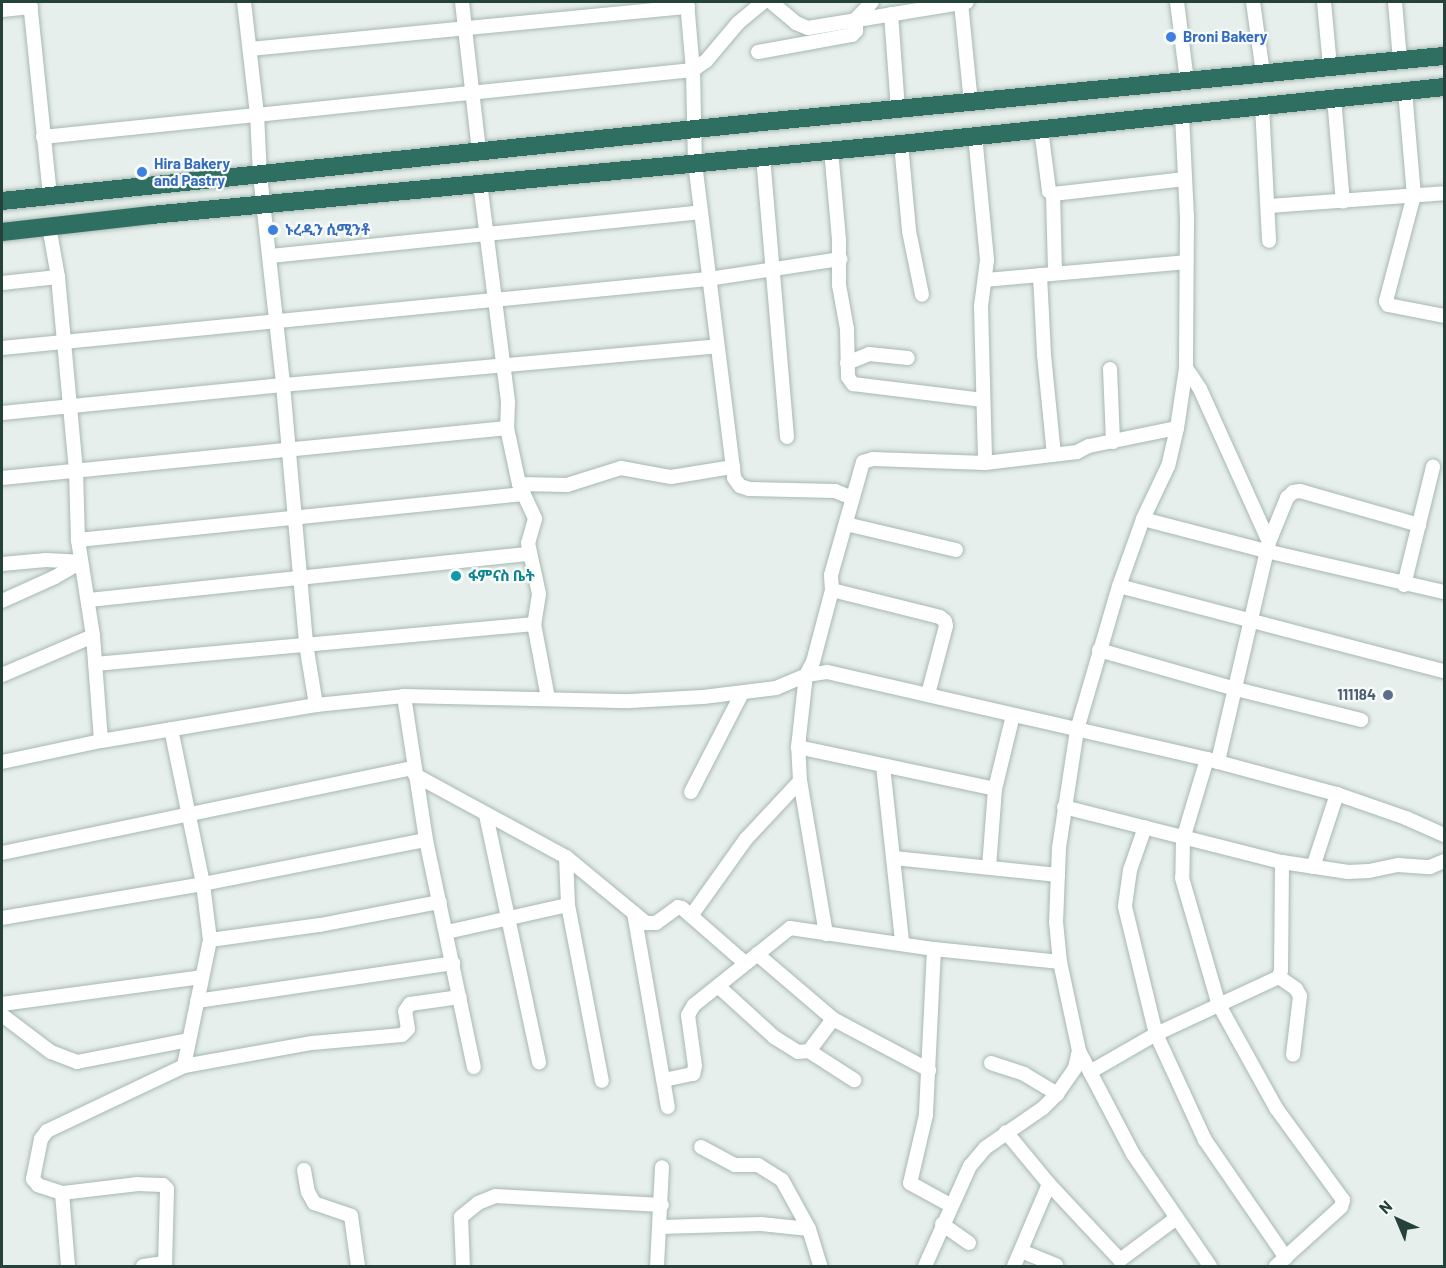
<!DOCTYPE html>
<html>
<head>
<meta charset="utf-8">
<style>
	body { margin:0 }
	#map { position:relative; width:1446px; height:1268px; overflow:hidden; background:#e6efeb; font-family:Barlow,"Noto Sans Ethiopic",sans-serif }
	div>[style] { position:absolute }
	[style*='--x'] { left:calc(var(--x)*1px); top:calc(var(--y)*1px); width:calc(var(--w)*1px); rotate:calc(var(--a)*1deg) }
	.roads { filter:drop-shadow(0 0 2px #a8b8b2) drop-shadow(0 0 2px #a8b8b2) }
	.minor>* { height:14px; margin:-7px; padding:0 7px; transform-origin:7px; border-radius:7px; background:#fff }
	.highway>* { height:18px; margin:-9px; padding:0 9px; transform-origin:9px; border-radius:9px; background:#2f6f62 }
	.dots>* { width:16px; height:16px; translate:-50% -50%; box-sizing:border-box; border:3px solid #f7fbf9; border-radius:50% }
	span { translate:-50% -50%; white-space:nowrap; text-align:center; line-height:1.15; -webkit-text-stroke:4.5px #f7fbf9; paint-order:stroke }
	.shop-label { font-size:15px; color:#366cbe; font-weight:700 }
	.left { translate:0 -50%; text-align:left }
	.culture-label { font-size:15px; color:#0d838f; font-weight:700 }
	.service-label { font-size:15px; color:#4e5e75; font-weight:700 }
	.right { translate:-100% -50%; text-align:right }
	.frame { position:absolute; inset:0; border:3px solid #24423a; pointer-events:none }
	.north { position:absolute; left:1368px; top:1190px; width:60px; height:60px; -webkit-text-stroke:4px #f7fbf9; paint-order:stroke; rotate:316deg; font-size:16px; font-weight:700; line-height:24px; text-align:center; color:#24423a }
	.north::after { content:''; display:block; margin:auto; width:21px; height:27px; background:#24423a; clip-path:polygon(50% 0,100% 100%,50% 72%,0 100%) }
</style>
</head>
<body>
<div id="map">
	<div class="roads">
		<div class="minor">
			<div style="--x:30;--y:2;--w:195;--a:84.1"></div>
			<div style="--x:244;--y:2;--w:113;--a:83.4"></div>
			<div style="--x:257;--y:114;--w:61;--a:87.2"></div>
			<div style="--x:260;--y:175;--w:211;--a:83.7"></div>
			<div style="--x:283;--y:385;--w:260;--a:84.9"></div>
			<div style="--x:306;--y:644;--w:62;--a:80.7"></div>
			<div style="--x:462;--y:2;--w:151;--a:83.5"></div>
			<div style="--x:687;--y:2;--w:68;--a:85"></div>
			<div style="--x:693;--y:70;--w:93;--a:88.8"></div>
			<div style="--x:695;--y:163;--w:317;--a:82.9"></div>
			<div style="--x:734;--y:478;--w:10;--a:53"></div>
			<div style="--x:740;--y:486;--w:9;--a:18"></div>
			<div style="--x:749;--y:489;--w:86;--a:1.3"></div>
			<div style="--x:835;--y:491;--w:18;--a:22"></div>
			<div style="--x:771;--y:2;--w:33;--a:40"></div>
			<div style="--x:796;--y:23;--w:13;--a:23"></div>
			<div style="--x:808;--y:28;--w:161;--a:-9.3"></div>
			<div style="--x:1177;--y:2;--w:80;--a:82.8"></div>
			<div style="--x:1253;--y:2;--w:72;--a:82"></div>
			<div style="--x:1324;--y:2;--w:65;--a:84.7"></div>
			<div style="--x:1395;--y:2;--w:58;--a:85.1"></div>
			<div style="--x:961;--y:3;--w:101;--a:84.3"></div>
			<div style="--x:2;--y:10;--w:29;--a:-6"></div>
			<div style="--x:891;--y:14;--w:95;--a:85.8"></div>
			<div style="--x:250;--y:49;--w:440;--a:-5.5"></div>
			<div style="--x:758;--y:52;--w:96;--a:-10.3"></div>
			<div style="--x:852;--y:35;--w:6;--a:-45"></div>
			<div style="--x:856;--y:31;--w:12;--a:-90"></div>
			<div style="--x:856;--y:19;--w:23;--a:-47"></div>
			<div style="--x:1405;--y:91;--w:104;--a:85.1"></div>
			<div style="--x:1414;--y:195;--w:110;--a:104.8"></div>
			<div style="--x:1386;--y:301;--w:4;--a:63"></div>
			<div style="--x:1388;--y:305;--w:57;--a:11.1"></div>
			<div style="--x:1334;--y:98;--w:104;--a:85.1"></div>
			<div style="--x:1262;--y:106;--w:135;--a:87"></div>
			<div style="--x:1182;--y:115;--w:101;--a:87.2"></div>
			<div style="--x:1187;--y:216;--w:152;--a:90.4"></div>
			<div style="--x:1186;--y:368;--w:61;--a:98.5"></div>
			<div style="--x:1177;--y:428;--w:39;--a:103"></div>
			<div style="--x:1168;--y:466;--w:59;--a:115.3"></div>
			<div style="--x:1143;--y:519;--w:71;--a:109.7"></div>
			<div style="--x:1119;--y:586;--w:150;--a:106.3"></div>
			<div style="--x:1077;--y:730;--w:119;--a:98.7"></div>
			<div style="--x:1059;--y:848;--w:74;--a:92.3"></div>
			<div style="--x:1056;--y:922;--w:40;--a:84.3"></div>
			<div style="--x:1060;--y:962;--w:91;--a:77.9"></div>
			<div style="--x:1079;--y:1051;--w:116;--a:62.3"></div>
			<div style="--x:1133;--y:1154;--w:136;--a:55.5"></div>
			<div style="--x:1041;--y:129;--w:63;--a:82.6"></div>
			<div style="--x:1049;--y:191;--w:5;--a:37"></div>
			<div style="--x:1053;--y:194;--w:79;--a:88.5"></div>
			<div style="--x:975;--y:135;--w:126;--a:84.5"></div>
			<div style="--x:987;--y:260;--w:46;--a:97.4"></div>
			<div style="--x:981;--y:306;--w:157;--a:88.5"></div>
			<div style="--x:43;--y:137;--w:653;--a:-5.89"></div>
			<div style="--x:693;--y:70;--w:16;--a:-35"></div>
			<div style="--x:706;--y:61;--w:50;--a:-49.9"></div>
			<div style="--x:738;--y:23;--w:33;--a:-40"></div>
			<div style="--x:901;--y:144;--w:87;--a:84.7"></div>
			<div style="--x:909;--y:231;--w:65;--a:78.5"></div>
			<div style="--x:831;--y:150;--w:89;--a:84.9"></div>
			<div style="--x:839;--y:239;--w:46;--a:90"></div>
			<div style="--x:839;--y:285;--w:45;--a:79.7"></div>
			<div style="--x:847;--y:329;--w:48;--a:88.8"></div>
			<div style="--x:848;--y:377;--w:9;--a:54"></div>
			<div style="--x:853;--y:384;--w:131;--a:7"></div>
			<div style="--x:763;--y:157;--w:281;--a:85.1"></div>
			<div style="--x:480;--y:183;--w:221;--a:82.7"></div>
			<div style="--x:508;--y:402;--w:26;--a:92"></div>
			<div style="--x:507;--y:428;--w:57;--a:77.9"></div>
			<div style="--x:519;--y:484;--w:38;--a:65"></div>
			<div style="--x:535;--y:519;--w:25;--a:106"></div>
			<div style="--x:528;--y:543;--w:52;--a:77.8"></div>
			<div style="--x:539;--y:594;--w:30;--a:99"></div>
			<div style="--x:534;--y:624;--w:75;--a:79.3"></div>
			<div style="--x:1053;--y:194;--w:133;--a:-6.5"></div>
			<div style="--x:1269;--y:206;--w:175;--a:-4.2"></div>
			<div style="--x:49;--y:226;--w:52;--a:80"></div>
			<div style="--x:58;--y:277;--w:194;--a:84.7"></div>
			<div style="--x:76;--y:470;--w:70;--a:88.4"></div>
			<div style="--x:78;--y:540;--w:97;--a:81.1"></div>
			<div style="--x:93;--y:636;--w:105;--a:85.6"></div>
			<div style="--x:270;--y:256;--w:432;--a:-5.8"></div>
			<div style="--x:1040;--y:275;--w:80;--a:87.1"></div>
			<div style="--x:1044;--y:355;--w:100;--a:84.3"></div>
			<div style="--x:985;--y:280;--w:202;--a:-5.1"></div>
			<div style="--x:2;--y:283;--w:56;--a:-6.1"></div>
			<div style="--x:2;--y:348;--w:709;--a:-5.58"></div>
			<div style="--x:708;--y:279;--w:134;--a:-8.6"></div>
			<div style="--x:847;--y:363;--w:24;--a:-22"></div>
			<div style="--x:869;--y:354;--w:39;--a:6"></div>
			<div style="--x:1186;--y:368;--w:25;--a:56"></div>
			<div style="--x:1200;--y:389;--w:168;--a:65.7"></div>
			<div style="--x:1269;--y:542;--w:226;--a:103.1"></div>
			<div style="--x:1110;--y:369;--w:73;--a:87.6"></div>
			<div style="--x:2;--y:413;--w:282;--a:-5.7"></div>
			<div style="--x:283;--y:385;--w:435;--a:-5.1"></div>
			<div style="--x:2;--y:478;--w:507;--a:-5.65"></div>
			<div style="--x:519;--y:484;--w:48;--a:1.2"></div>
			<div style="--x:567;--y:485;--w:57;--a:-17.5"></div>
			<div style="--x:621;--y:468;--w:51;--a:10.2"></div>
			<div style="--x:671;--y:477;--w:63;--a:-9.2"></div>
			<div style="--x:1143;--y:519;--w:127;--a:14.6"></div>
			<div style="--x:1266;--y:551;--w:183;--a:13"></div>
			<div style="--x:846;--y:524;--w:113;--a:13.3"></div>
			<div style="--x:78;--y:540;--w:448;--a:-5.9"></div>
			<div style="--x:1269;--y:542;--w:48;--a:-67.8"></div>
			<div style="--x:1287;--y:498;--w:8;--a:-45"></div>
			<div style="--x:1293;--y:492;--w:7;--a:-8"></div>
			<div style="--x:1300;--y:491;--w:124;--a:15.9"></div>
			<div style="--x:2;--y:564;--w:44;--a:-5.2"></div>
			<div style="--x:46;--y:560;--w:35;--a:3"></div>
			<div style="--x:1404;--y:585;--w:122;--a:-76.2"></div>
			<div style="--x:1119;--y:586;--w:336;--a:14.7"></div>
			<div style="--x:832;--y:590;--w:111;--a:14"></div>
			<div style="--x:940;--y:617;--w:6;--a:39"></div>
			<div style="--x:945;--y:621;--w:5;--a:79"></div>
			<div style="--x:946;--y:626;--w:70;--a:104.8"></div>
			<div style="--x:89;--y:600;--w:443;--a:-6"></div>
			<div style="--x:2;--y:601;--w:58;--a:-24.4"></div>
			<div style="--x:55;--y:577;--w:30;--a:-30"></div>
			<div style="--x:1099;--y:650;--w:142;--a:15.9"></div>
			<div style="--x:1236;--y:689;--w:129;--a:13.9"></div>
			<div style="--x:95;--y:664;--w:441;--a:-5.2"></div>
			<div style="--x:2;--y:675;--w:99;--a:-23.2"></div>
			<div style="--x:404;--y:696;--w:146;--a:81.3"></div>
			<div style="--x:426;--y:840;--w:232;--a:78.1"></div>
			<div style="--x:171;--y:729;--w:158;--a:78.3"></div>
			<div style="--x:203;--y:884;--w:56;--a:82.9"></div>
			<div style="--x:210;--y:940;--w:129;--a:101.7"></div>
			<div style="--x:184;--y:1066;--w:130;--a:-10.2"></div>
			<div style="--x:312;--y:1043;--w:90;--a:-5.1"></div>
			<div style="--x:402;--y:1035;--w:8;--a:-45"></div>
			<div style="--x:408;--y:1029;--w:18;--a:-99"></div>
			<div style="--x:405;--y:1011;--w:9;--a:-54"></div>
			<div style="--x:410;--y:1004;--w:50;--a:-8"></div>
			<div style="--x:798;--y:747;--w:201;--a:12"></div>
			<div style="--x:1207;--y:759;--w:84;--a:106.7"></div>
			<div style="--x:1183;--y:839;--w:39;--a:91"></div>
			<div style="--x:1182;--y:878;--w:132;--a:73.8"></div>
			<div style="--x:1219;--y:1005;--w:118;--a:61"></div>
			<div style="--x:1276;--y:1108;--w:114;--a:53.9"></div>
			<div style="--x:1343;--y:1200;--w:7;--a:106"></div>
			<div style="--x:1341;--y:1207;--w:88;--a:137.8"></div>
			<div style="--x:2;--y:762;--w:101;--a:-12"></div>
			<div style="--x:101;--y:741;--w:218;--a:-9.5"></div>
			<div style="--x:316;--y:705;--w:88;--a:-5.8"></div>
			<div style="--x:404;--y:696;--w:226;--a:1.3"></div>
			<div style="--x:630;--y:701;--w:73;--a:-3.1"></div>
			<div style="--x:703;--y:697;--w:74;--a:-7"></div>
			<div style="--x:776;--y:688;--w:33;--a:-23"></div>
			<div style="--x:806;--y:675;--w:21;--a:-8"></div>
			<div style="--x:827;--y:672;--w:390;--a:12.9"></div>
			<div style="--x:1207;--y:759;--w:135;--a:15.1"></div>
			<div style="--x:1337;--y:794;--w:73;--a:19.2"></div>
			<div style="--x:1406;--y:818;--w:42;--a:24.1"></div>
			<div style="--x:883;--y:766;--w:177;--a:83.8"></div>
			<div style="--x:415;--y:775;--w:172;--a:28.5"></div>
			<div style="--x:566;--y:857;--w:104;--a:39.5"></div>
			<div style="--x:646;--y:923;--w:10;--a:0"></div>
			<div style="--x:656;--y:923;--w:27;--a:-36"></div>
			<div style="--x:678;--y:907;--w:4;--a:14"></div>
			<div style="--x:682;--y:908;--w:84;--a:41.1"></div>
			<div style="--x:691;--y:792;--w:109;--a:-62.7"></div>
			<div style="--x:1064;--y:807;--w:225;--a:14.2"></div>
			<div style="--x:1282;--y:862;--w:108;--a:90.5"></div>
			<div style="--x:1281;--y:970;--w:7;--a:106"></div>
			<div style="--x:1279;--y:977;--w:136;--a:155.1"></div>
			<div style="--x:1156;--y:1034;--w:76;--a:150.1"></div>
			<div style="--x:486;--y:815;--w:253;--a:77.9"></div>
			<div style="--x:1145;--y:827;--w:46;--a:109.2"></div>
			<div style="--x:1130;--y:870;--w:37;--a:98"></div>
			<div style="--x:1125;--y:907;--w:131;--a:76.3"></div>
			<div style="--x:1156;--y:1034;--w:117;--a:65.2"></div>
			<div style="--x:1205;--y:1140;--w:143;--a:55.5"></div>
			<div style="--x:2;--y:853;--w:421;--a:-11.7"></div>
			<div style="--x:566;--y:857;--w:48;--a:87.6"></div>
			<div style="--x:568;--y:905;--w:179;--a:79.1"></div>
			<div style="--x:894;--y:858;--w:165;--a:5.9"></div>
			<div style="--x:1282;--y:862;--w:67;--a:8.6"></div>
			<div style="--x:1348;--y:872;--w:21;--a:-3"></div>
			<div style="--x:1369;--y:871;--w:30;--a:-12"></div>
			<div style="--x:1398;--y:865;--w:32;--a:4"></div>
			<div style="--x:1430;--y:867;--w:15;--a:-23"></div>
			<div style="--x:989;--y:867;--w:78;--a:-85.6"></div>
			<div style="--x:995;--y:789;--w:76;--a:-76.3"></div>
			<div style="--x:1313;--y:867;--w:77;--a:-71.8"></div>
			<div style="--x:634;--y:913;--w:197;--a:80.1"></div>
			<div style="--x:691;--y:916;--w:95;--a:-54.5"></div>
			<div style="--x:746;--y:839;--w:79;--a:-47"></div>
			<div style="--x:2;--y:918;--w:204;--a:-9.6"></div>
			<div style="--x:203;--y:884;--w:227;--a:-11.2"></div>
			<div style="--x:447;--y:932;--w:124;--a:-12.6"></div>
			<div style="--x:826;--y:934;--w:155;--a:-99.6"></div>
			<div style="--x:800;--y:781;--w:34;--a:-93"></div>
			<div style="--x:798;--y:747;--w:72;--a:-83.7"></div>
			<div style="--x:806;--y:675;--w:15;--a:-62"></div>
			<div style="--x:813;--y:662;--w:74;--a:-75.2"></div>
			<div style="--x:832;--y:590;--w:15;--a:-94"></div>
			<div style="--x:831;--y:575;--w:117;--a:-74.2"></div>
			<div style="--x:863;--y:462;--w:10;--a:-17"></div>
			<div style="--x:873;--y:459;--w:112;--a:2"></div>
			<div style="--x:985;--y:463;--w:93;--a:-6.8"></div>
			<div style="--x:1077;--y:452;--w:13;--a:-27"></div>
			<div style="--x:1089;--y:446;--w:90;--a:-11.6"></div>
			<div style="--x:210;--y:940;--w:111;--a:-7.8"></div>
			<div style="--x:320;--y:925;--w:122;--a:-10.9"></div>
			<div style="--x:934;--y:949;--w:166;--a:92.8"></div>
			<div style="--x:926;--y:1115;--w:70;--a:103.2"></div>
			<div style="--x:910;--y:1183;--w:46;--a:28.8"></div>
			<div style="--x:757;--y:954;--w:100;--a:40.5"></div>
			<div style="--x:833;--y:1019;--w:109;--a:28"></div>
			<div style="--x:1279;--y:977;--w:21;--a:35"></div>
			<div style="--x:1296;--y:989;--w:8;--a:60"></div>
			<div style="--x:1300;--y:996;--w:59;--a:96.8"></div>
			<div style="--x:718;--y:986;--w:76;--a:42.3"></div>
			<div style="--x:774;--y:1037;--w:28;--a:32"></div>
			<div style="--x:798;--y:1052;--w:11;--a:-5"></div>
			<div style="--x:809;--y:1051;--w:54;--a:32.8"></div>
			<div style="--x:197;--y:1001;--w:259;--a:-8.4"></div>
			<div style="--x:2;--y:1004;--w:201;--a:-7.7"></div>
			<div style="--x:2;--y:1015;--w:61;--a:37.1"></div>
			<div style="--x:51;--y:1052;--w:28;--a:21"></div>
			<div style="--x:77;--y:1062;--w:113;--a:-11.2"></div>
			<div style="--x:809;--y:1051;--w:40;--a:-53"></div>
			<div style="--x:991;--y:1063;--w:35;--a:18"></div>
			<div style="--x:1024;--y:1074;--w:39;--a:31"></div>
			<div style="--x:664;--y:1080;--w:30;--a:-12"></div>
			<div style="--x:693;--y:1074;--w:8;--a:-76"></div>
			<div style="--x:695;--y:1066;--w:51;--a:-97.8"></div>
			<div style="--x:688;--y:1015;--w:12;--a:-59"></div>
			<div style="--x:694;--y:1005;--w:123;--a:-38.7"></div>
			<div style="--x:790;--y:928;--w:146;--a:8.3"></div>
			<div style="--x:934;--y:949;--w:127;--a:5.9"></div>
			<div style="--x:1006;--y:1132;--w:67;--a:50.4"></div>
			<div style="--x:1049;--y:1184;--w:104;--a:46.9"></div>
			<div style="--x:1120;--y:1260;--w:69;--a:-36.7"></div>
			<div style="--x:701;--y:1147;--w:38;--a:28"></div>
			<div style="--x:735;--y:1165;--w:23;--a:0"></div>
			<div style="--x:758;--y:1165;--w:28;--a:32"></div>
			<div style="--x:782;--y:1180;--w:56;--a:61.1"></div>
			<div style="--x:809;--y:1229;--w:39;--a:73"></div>
			<div style="--x:304;--y:1170;--w:22;--a:80"></div>
			<div style="--x:308;--y:1192;--w:13;--a:61"></div>
			<div style="--x:314;--y:1203;--w:39;--a:19"></div>
			<div style="--x:351;--y:1216;--w:50;--a:82"></div>
			<div style="--x:62;--y:1193;--w:73;--a:85.3"></div>
			<div style="--x:942;--y:1224;--w:33;--a:35"></div>
			<div style="--x:660;--y:1227;--w:101;--a:-1.7"></div>
			<div style="--x:761;--y:1224;--w:48;--a:5.9"></div>
			<div style="--x:1021;--y:1251;--w:38;--a:22"></div>
			<div style="--x:143;--y:1266;--w:22;--a:-8"></div>
			<div style="--x:165;--y:1266;--w:77;--a:-88.5"></div>
			<div style="--x:167;--y:1189;--w:6;--a:-135"></div>
			<div style="--x:163;--y:1185;--w:25;--a:-178"></div>
			<div style="--x:138;--y:1184;--w:77;--a:173.2"></div>
			<div style="--x:62;--y:1193;--w:25;--a:-162"></div>
			<div style="--x:38;--y:1185;--w:8;--a:-130"></div>
			<div style="--x:33;--y:1179;--w:41;--a:-78.7"></div>
			<div style="--x:41;--y:1139;--w:10;--a:-53"></div>
			<div style="--x:47;--y:1131;--w:152;--a:-25.4"></div>
			<div style="--x:463;--y:1266;--w:49;--a:-92.3"></div>
			<div style="--x:461;--y:1217;--w:22;--a:-39"></div>
			<div style="--x:478;--y:1203;--w:18;--a:-22"></div>
			<div style="--x:495;--y:1196;--w:167;--a:3.1"></div>
			<div style="--x:657;--y:1266;--w:99;--a:-87.1"></div>
			<div style="--x:925;--y:1266;--w:110;--a:-65.8"></div>
			<div style="--x:970;--y:1166;--w:23;--a:-50"></div>
			<div style="--x:985;--y:1148;--w:70;--a:-34.6"></div>
			<div style="--x:1043;--y:1108;--w:20;--a:-45"></div>
			<div style="--x:1057;--y:1094;--w:32;--a:-55"></div>
			<div style="--x:1075;--y:1068;--w:17;--a:-77"></div>
			<div style="--x:1014;--y:1266;--w:89;--a:-66.9"></div>
		</div>
		<div class="highway">
			<div style="--x:2;--y:201;--w:765;--a:-5.93"></div>
			<div style="--x:763;--y:122;--w:684;--a:-5.54"></div>
			<div style="--x:2;--y:232;--w:150;--a:-6.5"></div>
			<div style="--x:151;--y:215;--w:753;--a:-5.41"></div>
			<div style="--x:901;--y:144;--w:546;--a:-5.99"></div>
		</div>
	</div>
	<div class="dots">
		<div style="left:1171px;top:37px;background:#3f7fe0"></div>
		<div style="left:142px;top:172px;background:#3f7fe0"></div>
		<div style="left:273px;top:230px;background:#3f7fe0"></div>
		<div style="left:456px;top:576px;background:#0f9aa8"></div>
		<div style="left:1388px;top:695px;background:#5c6f8a"></div>
	</div>
	<div class="shop-label">
		<span class="left" style="left:1183px;top:37px">Broni Bakery</span>
		<span class="left" style="left:154px;top:172px">Hira Bakery<br>and Pastry</span>
		<span class="left" style="left:285px;top:230px">ኑረዲን ሲሚንቶ</span>
	</div>
	<div class="culture-label">
		<span class="left" style="left:468px;top:576px">ፋምናስ ቤት</span>
	</div>
	<div class="service-label">
		<span class="right" style="left:1376px;top:695px">111184</span>
	</div>
	<div class="frame"></div>
	<div class="north">N</div>
</div>
</body>
</html>
